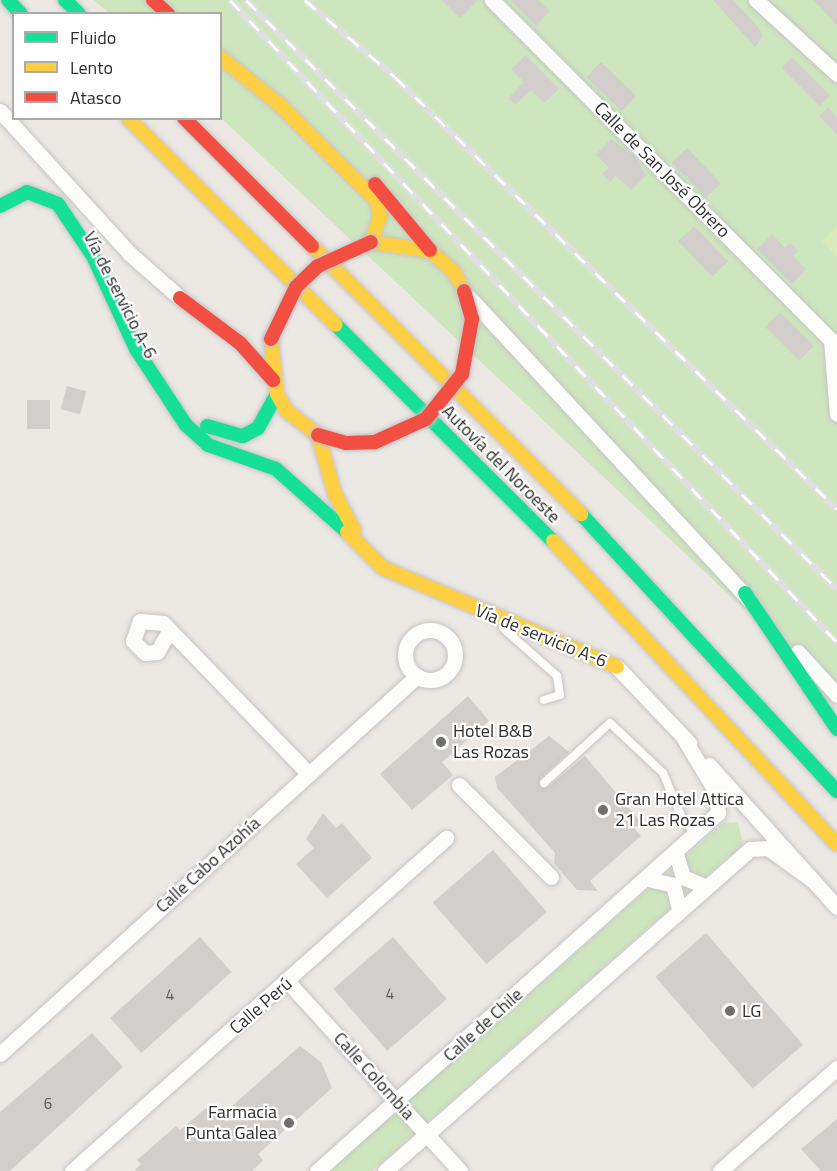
<!DOCTYPE html>
<html>
<head>
<meta charset="utf-8">
<style>
	body { margin:0 }
	#map { position:relative; width:837px; height:1171px; overflow:hidden; background:#ece8e4; font-family:"Titillium Web",sans-serif }
	div>[style] { position:absolute }
	[style*='--x'] { left:calc(var(--x)*1px); top:calc(var(--y)*1px); width:calc(var(--w)*1px); rotate:calc(var(--a)*1deg) }
	.green>* { inset:0; background:#cee6be }
	.pitch>* { inset:0; background:#d9eabb }
	.building>* { inset:0; background:#d1cecb; transform-origin:0 0 }
	.roads { filter:drop-shadow(0 0 2px #c5c4c5) drop-shadow(0 0 2px #c5c4c5) }
	.lane>* { height:8px; margin:-4px; padding:0 4px; transform-origin:4px; border-radius:4px; background:#fcfcfb }
	.street>* { height:15px; margin:-7.5px; padding:0 7.5px; transform-origin:7.5px; border-radius:7.5px; background:#fcfcfb }
	.street>.ring { margin:-7.5px; padding:0; box-sizing:content-box; background:none; border:15px solid #fcfcfb; border-radius:50% }
	.fast>* { height:14px; margin:-7px; padding:0 7px; transform-origin:7px; border-radius:7px; background:#16e098 }
	.slow>* { height:14px; margin:-7px; padding:0 7px; transform-origin:7px; border-radius:7px; background:#ffcf43 }
	.jam>* { height:14px; margin:-7px; padding:0 7px; transform-origin:7px; border-radius:7px; background:#f24e42 }
	.rail>* { height:7px; margin-top:-3.5px; transform-origin:0; background:repeating-linear-gradient(90deg,#fff 0 14px,#dfdfe1 0 28px); box-sizing:border-box; border-block:2px solid #dfdfe1 }
	.bridges { filter:drop-shadow(0 0 2px #c5c4c5) drop-shadow(0 0 2px #c5c4c5) }
	.jam-bridge>* { height:14px; margin:-7px; padding:0 7px; transform-origin:7px; border-radius:7px; background:#f24e42 }
	.dots>* { width:16px; height:16px; translate:-50% -50%; box-sizing:border-box; border:3px solid #fff; border-radius:50% }
	span { translate:-50% -50%; white-space:nowrap; text-align:center; line-height:1.15; -webkit-text-stroke:4.5px #fff; paint-order:stroke }
	.number-label { font-size:15px; color:#585857 }
	.number-label span { -webkit-text-stroke-width:0 }
	.street-label { font-size:18px; color:#2e2e2e }
	.poi-label { font-size:18px; color:#2e2e2e }
	.left { translate:0 -50%; text-align:left }
	.right { translate:-100% -50%; text-align:right }
	.legend { position:absolute; left:12px; top:12px; width:210px; height:108px; box-sizing:border-box; background:#fff; border:2px solid #ababab; margin:0; padding:8px 10px; list-style:none; font-size:18px; color:#2e2e2e }
	.legend li { display:flex; align-items:center; gap:12px; height:30px }
	.legend b { width:30px; border:2px solid #ababab }
</style>
</head>
<body>
<div id="map">
	<div class="green">
		<div style="clip-path:polygon(94px 0,837px 0,837px 696px,221px 118px,220px 14px,109px 13px)"></div>
		<div style="clip-path:polygon(738px 822px,743px 844px,372px 1171px,328px 1171px,723px 823px)"></div>
	</div>
	<div class="pitch">
		<div style="clip-path:polygon(837px 227px,837px 257px,822px 241px)"></div>
	</div>
	<div class="building">
		<div style="clip-path:polygon(442px 0,478px 0,460px 18px)"></div>
		<div style="clip-path:polygon(510px 0,539px 0,550px 11px,536px 26px)"></div>
		<div style="clip-path:polygon(713px 0,733px 0,758px 27px,763px 36px,755px 47px)"></div>
		<div style="clip-path:polygon(813px 0,837px 0,837px 25px)"></div>
		<div style="clip-path:polygon(526px 55px,559px 89px,544px 103px,531px 90px,515px 105px,508px 98px,524px 82px,511px 69px)"></div>
		<div style="left:792px;top:57px;width:54px;height:15px;rotate:45deg"></div>
		<div style="left:601px;top:62px;width:49px;height:21px;rotate:44deg"></div>
		<div style="clip-path:polygon(828px 107px,837px 118px,837px 134px,819px 116px)"></div>
		<div style="clip-path:polygon(611px 139px,635px 157px,646px 175px,631px 190px,616px 176px,610px 182px,602px 174px,609px 168px,596px 154px)"></div>
		<div style="left:687px;top:148px;width:49px;height:21px;rotate:46deg"></div>
		<div style="left:694px;top:226px;width:49px;height:22px;rotate:46deg"></div>
		<div style="clip-path:polygon(772px 234px,785px 248px,790px 243px,798px 251px,793px 256px,806px 269px,792px 284px,757px 249px)"></div>
		<div style="left:780px;top:312px;width:48px;height:21px;rotate:45deg"></div>
		<div style="left:67px;top:386px;width:20px;height:24px;rotate:15deg"></div>
		<div style="left:27px;top:400px;width:23px;height:29px"></div>
		<div style="clip-path:polygon(468px 696px,489px 721px,442px 762px,453px 775px,412px 810px,380px 774px)"></div>
		<div style="clip-path:polygon(549px 736px,569px 752px,540px 779px,540px 787px,548px 787px,585px 756px,641px 822px,634px 828px,641px 836px,590px 881px,598px 891px,577px 890px,554px 863px,555px 853px,497px 788px,495px 777px)"></div>
		<div style="clip-path:polygon(323px 813px,336px 828px,342px 823px,372px 858px,327px 898px,296px 864px,314px 848px,306px 839px)"></div>
		<div style="left:493px;top:850px;width:82px;height:80px;rotate:49deg"></div>
		<div style="left:706px;top:933px;width:148px;height:67px;rotate:49deg"></div>
		<div style="left:200px;top:937px;width:47px;height:121px;rotate:48deg"></div>
		<div style="left:393px;top:937px;width:82px;height:79px;rotate:49deg"></div>
		<div style="clip-path:polygon(92px 1033px,123px 1067px,10px 1171px,0 1171px,0 1112px)"></div>
		<div style="clip-path:polygon(300px 1046px,321px 1062px,332px 1088px,258px 1154px,263px 1160px,252px 1171px,134px 1171px,141px 1164px,137px 1160px,176px 1126px,180px 1130px,206px 1108px,211px 1114px,218px 1108px,223px 1114px)"></div>
		<div style="clip-path:polygon(837px 1119px,837px 1171px,821px 1171px,801px 1149px)"></div>
	</div>
	<div class="roads">
		<div class="lane">
			<div style="--x:503;--y:628;--w:72;--a:41.6"></div>
			<div style="--x:557;--y:676;--w:19;--a:81"></div>
			<div style="--x:560;--y:695;--w:17;--a:163"></div>
			<div style="--x:544;--y:783;--w:89;--a:-42.3"></div>
			<div style="--x:610;--y:723;--w:73;--a:43.3"></div>
			<div style="--x:663;--y:773;--w:49;--a:67.1"></div>
			<div style="--x:682;--y:818;--w:21;--a:49"></div>
		</div>
		<div class="street">
			<div style="--x:492;--y:0;--w:480;--a:45.1"></div>
			<div style="--x:756;--y:0;--w:110;--a:42.4"></div>
			<div style="--x:0;--y:111;--w:192;--a:47.7"></div>
			<div style="--x:129;--y:253;--w:68;--a:41.4"></div>
			<div style="--x:468;--y:296;--w:413;--a:47.2"></div>
			<div style="--x:831;--y:340;--w:74;--a:85.4"></div>
			<div class="ring" style="left:405px;top:630px;width:35px;height:35px"></div>
			<div style="--x:168;--y:633;--w:22;--a:120"></div>
			<div style="--x:157;--y:652;--w:12;--a:175"></div>
			<div style="--x:145;--y:653;--w:17;--a:-135"></div>
			<div style="--x:133;--y:641;--w:21;--a:-71"></div>
			<div style="--x:140;--y:621;--w:23;--a:5"></div>
			<div style="--x:163;--y:623;--w:210;--a:46"></div>
			<div style="--x:798;--y:652;--w:58;--a:47.8"></div>
			<div style="--x:617;--y:667;--w:105;--a:46.5"></div>
			<div style="--x:709;--y:765;--w:191;--a:48"></div>
			<div style="--x:459;--y:785;--w:130;--a:45"></div>
			<div style="--x:676;--y:854;--w:24;--a:73"></div>
			<div style="--x:683;--y:877;--w:23;--a:23"></div>
			<div style="--x:648;--y:879;--w:26;--a:13"></div>
			<div style="--x:673;--y:885;--w:25;--a:76"></div>
			<div style="--x:288;--y:982;--w:256;--a:47.7"></div>
			<div style="--x:0;--y:1054;--w:563;--a:-42.19"></div>
			<div style="--x:72;--y:1171;--w:501;--a:-41.68"></div>
			<div style="--x:317;--y:1171;--w:538;--a:-41.76"></div>
			<div style="--x:718;--y:813;--w:21;--a:-95"></div>
			<div style="--x:716;--y:792;--w:64;--a:-121"></div>
			<div style="--x:385;--y:1171;--w:487;--a:-41.4"></div>
			<div style="--x:750;--y:849;--w:18;--a:-3"></div>
			<div style="--x:768;--y:848;--w:54;--a:36"></div>
			<div style="--x:720;--y:1171;--w:156;--a:-41.4"></div>
		</div>
		<div class="fast">
			<div style="--x:8;--y:0;--w:19;--a:47"></div>
			<div style="--x:65;--y:0;--w:20;--a:45"></div>
			<div style="--x:0;--y:206;--w:30;--a:-27"></div>
			<div style="--x:27;--y:192;--w:33;--a:21"></div>
			<div style="--x:58;--y:204;--w:63;--a:56.1"></div>
			<div style="--x:93;--y:256;--w:102;--a:65.2"></div>
			<div style="--x:136;--y:349;--w:91;--a:56.7"></div>
			<div style="--x:186;--y:425;--w:30;--a:42"></div>
			<div style="--x:208;--y:445;--w:72;--a:19.4"></div>
			<div style="--x:276;--y:469;--w:95;--a:41.6"></div>
			<div style="--x:336;--y:325;--w:306;--a:44.9"></div>
			<div style="--x:207;--y:426;--w:37;--a:16"></div>
			<div style="--x:243;--y:436;--w:17;--a:-28"></div>
			<div style="--x:258;--y:428;--w:39;--a:-61"></div>
			<div style="--x:581;--y:514;--w:377;--a:47.3"></div>
			<div style="--x:745;--y:593;--w:164;--a:55.9"></div>
		</div>
		<div class="slow">
			<div style="--x:220;--y:57;--w:77;--a:38.7"></div>
			<div style="--x:280;--y:105;--w:136;--a:44.7"></div>
			<div style="--x:377;--y:201;--w:16;--a:79"></div>
			<div style="--x:380;--y:217;--w:27;--a:110"></div>
			<div style="--x:371;--y:242;--w:60;--a:8.7"></div>
			<div style="--x:430;--y:251;--w:32;--a:41"></div>
			<div style="--x:454;--y:272;--w:21;--a:62"></div>
			<div style="--x:128;--y:118;--w:293;--a:44.9"></div>
			<div style="--x:312;--y:246;--w:380;--a:44.9"></div>
			<div style="--x:271;--y:339;--w:55;--a:83.8"></div>
			<div style="--x:277;--y:394;--w:20;--a:60"></div>
			<div style="--x:287;--y:411;--w:39;--a:38"></div>
			<div style="--x:318;--y:435;--w:61;--a:73.9"></div>
			<div style="--x:335;--y:494;--w:41;--a:62.2"></div>
			<div style="--x:347;--y:532;--w:51;--a:45"></div>
			<div style="--x:383;--y:568;--w:254;--a:22.9"></div>
			<div style="--x:553;--y:541;--w:415;--a:46.9"></div>
		</div>
		<div class="jam">
			<div style="--x:153;--y:0;--w:21;--a:43"></div>
			<div style="--x:184;--y:118;--w:181;--a:45"></div>
			<div style="--x:375;--y:184;--w:86;--a:50.2"></div>
			<div style="--x:180;--y:298;--w:75;--a:36.9"></div>
			<div style="--x:240;--y:343;--w:50;--a:48.3"></div>
		</div>
	</div>
	<div class="rail">
		<div style="--x:230;--y:0;--w:884;--a:46.61"></div>
		<div style="--x:246;--y:0;--w:834;--a:44.9"></div>
		<div style="--x:305;--y:0;--w:118;--a:40.5"></div>
		<div style="--x:395;--y:77;--w:618;--a:44.34"></div>
	</div>
	<div class="bridges">
		<div class="jam-bridge">
			<div style="--x:271;--y:339;--w:58;--a:-64.3"></div>
			<div style="--x:296;--y:287;--w:30;--a:-44"></div>
			<div style="--x:318;--y:266;--w:58;--a:-24.4"></div>
			<div style="--x:318;--y:435;--w:29;--a:16"></div>
			<div style="--x:346;--y:443;--w:29;--a:-2"></div>
			<div style="--x:375;--y:442;--w:56;--a:-24.3"></div>
			<div style="--x:426;--y:419;--w:58;--a:-51.3"></div>
			<div style="--x:462;--y:374;--w:56;--a:-79.7"></div>
			<div style="--x:472;--y:319;--w:29;--a:-106"></div>
		</div>
	</div>
	<div class="dots">
		<div style="left:441px;top:742px;background:#706f6e"></div>
		<div style="left:603px;top:810px;background:#706f6e"></div>
		<div style="left:730px;top:1011px;background:#706f6e"></div>
		<div style="left:289px;top:1123px;background:#706f6e"></div>
	</div>
	<div class="number-label">
		<span style="left:390px;top:994px">4</span>
		<span style="left:170px;top:995px">4</span>
		<span style="left:48px;top:1104px">6</span>
	</div>
	<div class="street-label">
		<span style="left:662px;top:170px;rotate:45deg">Calle de San José Obrero</span>
		<span style="left:120px;top:295px;rotate:63deg">Vía de servicio A-6</span>
		<span style="left:501px;top:464px;rotate:45deg">Autovía del Noroeste</span>
		<span style="left:541px;top:636px;rotate:22deg">Vía de servicio A-6</span>
		<span style="left:208px;top:865px;rotate:-42deg">Calle Cabo Azohía</span>
		<span style="left:261px;top:1006px;rotate:-41deg">Calle Perú</span>
		<span style="left:483px;top:1025px;rotate:-42deg">Calle de Chile</span>
		<span style="left:374px;top:1076px;rotate:48deg">Calle Colombia</span>
	</div>
	<div class="poi-label">
		<span class="left" style="left:453px;top:742px">Hotel B&amp;B<br>Las Rozas</span>
		<span class="left" style="left:615px;top:810px">Gran Hotel Attica<br>21 Las Rozas</span>
		<span class="left" style="left:742px;top:1011px">LG</span>
		<span class="right" style="left:277px;top:1123px">Farmacia<br>Punta Galea</span>
	</div>
	<ul class="legend">
	<li><b style="height:8px;background:#16e098"></b>Fluido</li>
	<li><b style="height:8px;background:#ffcf43"></b>Lento</li>
	<li><b style="height:8px;background:#f24e42"></b>Atasco</li>
	</ul>
</div>
</body>
</html>
